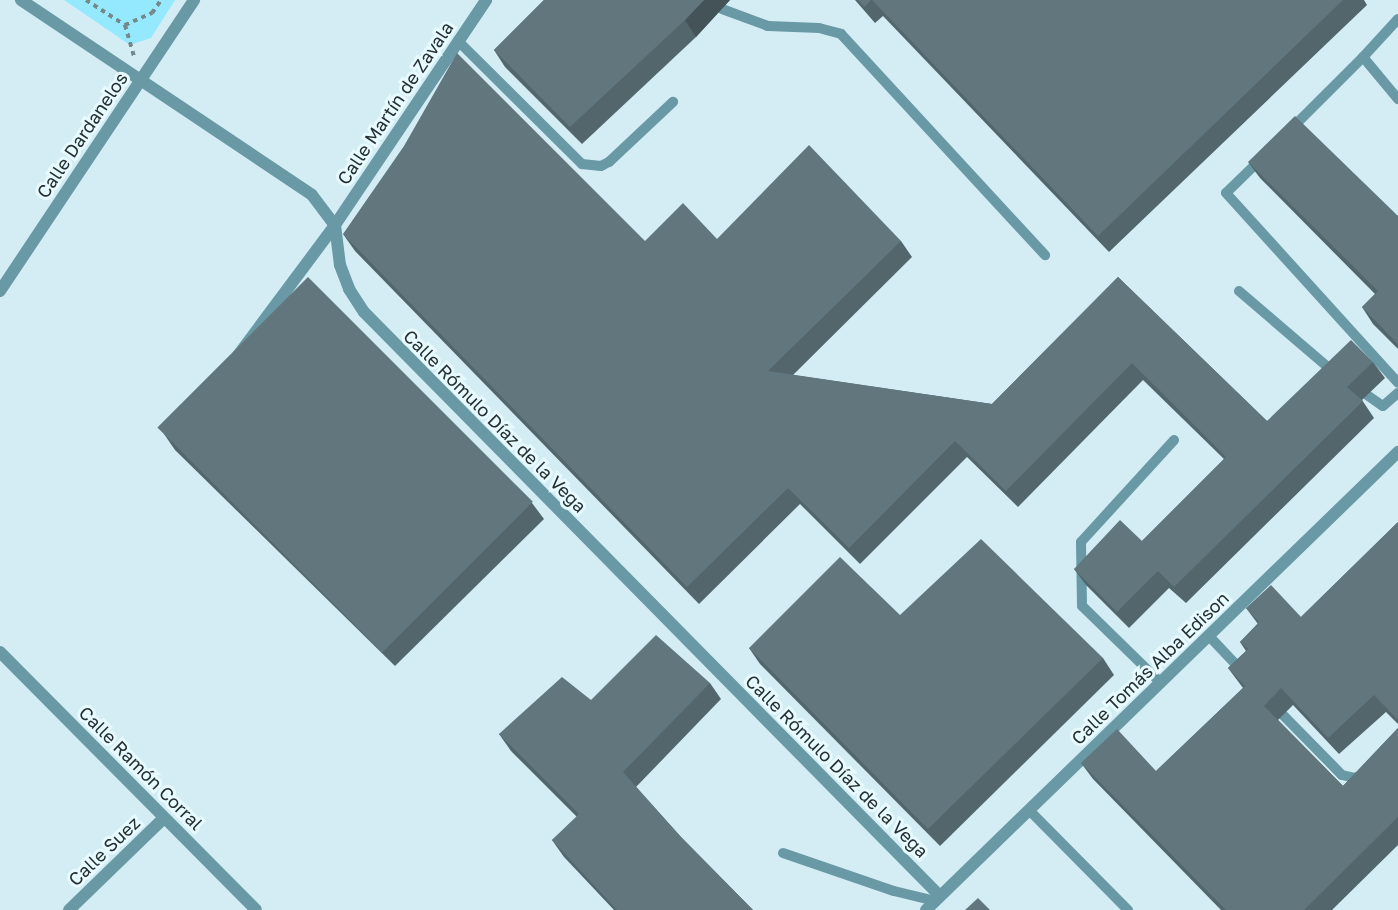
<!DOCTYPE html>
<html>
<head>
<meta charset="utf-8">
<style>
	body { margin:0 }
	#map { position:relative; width:1398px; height:910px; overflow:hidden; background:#d4edf4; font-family:"Golos Text",sans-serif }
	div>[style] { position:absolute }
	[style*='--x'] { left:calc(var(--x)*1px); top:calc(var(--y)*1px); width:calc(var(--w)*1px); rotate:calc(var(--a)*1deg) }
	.green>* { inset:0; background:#94e9ff }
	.path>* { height:4px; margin-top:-2px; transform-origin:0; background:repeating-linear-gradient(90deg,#77888d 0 4.5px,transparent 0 9px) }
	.service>* { height:10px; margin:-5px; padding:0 5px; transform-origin:5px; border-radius:5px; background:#6999a5 }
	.minor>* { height:12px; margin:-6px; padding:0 6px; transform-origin:6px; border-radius:6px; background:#6999a5 }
	.wall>* { inset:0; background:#53666c }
	.shaded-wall>* { inset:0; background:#445358 }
	.building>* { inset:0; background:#61777d; transform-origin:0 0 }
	span { translate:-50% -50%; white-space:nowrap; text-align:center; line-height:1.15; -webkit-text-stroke:6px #e6faff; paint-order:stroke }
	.street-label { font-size:18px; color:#252f31 }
</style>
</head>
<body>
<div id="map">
	<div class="green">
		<div style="clip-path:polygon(64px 0,175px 0,151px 38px,130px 45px)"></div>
	</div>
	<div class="path">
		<div style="--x:86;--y:0;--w:46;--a:32.7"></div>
		<div style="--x:125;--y:25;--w:30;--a:-24"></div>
		<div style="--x:152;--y:13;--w:16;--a:-55"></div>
		<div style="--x:125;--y:25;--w:32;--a:74"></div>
	</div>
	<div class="service">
		<div style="--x:722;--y:9;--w:49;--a:20.3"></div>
		<div style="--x:768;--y:26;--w:51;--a:2.2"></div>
		<div style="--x:819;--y:28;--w:23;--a:15"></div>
		<div style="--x:841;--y:34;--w:301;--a:47.3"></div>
		<div style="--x:1398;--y:19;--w:52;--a:132.6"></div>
		<div style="--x:1363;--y:57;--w:55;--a:50.2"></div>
		<div style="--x:458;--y:41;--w:175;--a:44.8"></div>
		<div style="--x:582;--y:164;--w:19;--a:6"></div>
		<div style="--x:601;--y:166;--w:9;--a:-27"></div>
		<div style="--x:609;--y:162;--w:88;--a:-43.2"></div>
		<div style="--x:1290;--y:130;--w:103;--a:-45"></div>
		<div style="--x:1262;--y:158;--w:50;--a:135.8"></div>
		<div style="--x:1226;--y:193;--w:256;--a:47.8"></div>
		<div style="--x:1239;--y:291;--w:128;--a:40.6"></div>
		<div style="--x:1367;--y:395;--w:19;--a:35"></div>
		<div style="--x:1383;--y:406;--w:20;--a:-41"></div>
		<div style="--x:1209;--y:636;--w:50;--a:46.6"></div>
		<div style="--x:1161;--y:683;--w:110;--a:-135.7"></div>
		<div style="--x:1082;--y:606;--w:64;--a:-90.9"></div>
		<div style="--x:1081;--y:542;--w:138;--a:-47.6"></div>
		<div style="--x:1283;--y:715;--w:84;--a:45.5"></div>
		<div style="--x:1342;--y:775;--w:13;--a:13"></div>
		<div style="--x:1355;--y:778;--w:9;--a:-21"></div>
		<div style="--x:1029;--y:810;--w:141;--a:45.3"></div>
		<div style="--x:783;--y:853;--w:117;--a:18.9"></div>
		<div style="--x:894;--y:891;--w:42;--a:13.7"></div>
	</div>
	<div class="minor">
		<div style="--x:21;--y:0;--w:350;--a:33.8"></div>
		<div style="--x:312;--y:195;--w:38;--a:53"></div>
		<div style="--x:335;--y:225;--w:40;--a:82.9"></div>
		<div style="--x:340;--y:265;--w:26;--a:69"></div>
		<div style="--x:349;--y:289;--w:27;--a:57"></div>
		<div style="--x:364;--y:312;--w:820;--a:45.4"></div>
		<div style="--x:0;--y:291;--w:350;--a:-56.3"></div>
		<div style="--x:236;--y:358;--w:166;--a:-53.3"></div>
		<div style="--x:335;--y:225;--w:271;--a:-56.1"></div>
		<div style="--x:0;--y:652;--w:363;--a:45.2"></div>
		<div style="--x:69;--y:910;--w:132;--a:-44.1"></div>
		<div style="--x:926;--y:910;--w:658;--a:-44.14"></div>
	</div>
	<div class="wall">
		<div style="clip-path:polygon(544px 0,730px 0,696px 37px,582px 144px,505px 67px,494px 50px)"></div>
		<div style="clip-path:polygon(855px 0,1364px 0,1367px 5px,1109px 252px,883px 16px,875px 23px)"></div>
		<div style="clip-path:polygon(1248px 162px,1398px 216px,1398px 349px,1373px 324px,1362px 307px,1375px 294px,1260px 178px)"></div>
		<div style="clip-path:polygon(343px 234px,645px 241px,717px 239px,901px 241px,912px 257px,793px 375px,992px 404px,1118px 277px,1267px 421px,1373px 362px,1385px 378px,1362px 400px,1374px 418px,1186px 603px,1169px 588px,1129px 628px,1086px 585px,1074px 569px,1142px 541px,1224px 459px,1143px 380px,1018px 507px,967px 457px,860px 564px,800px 504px,699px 604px,355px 251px)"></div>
		<div style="clip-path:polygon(164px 434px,532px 503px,544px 519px,395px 666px,175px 450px)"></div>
		<div style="clip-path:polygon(1398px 522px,1398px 724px,1386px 712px,1339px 754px,1293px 705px,1278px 720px,1343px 786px,1398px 728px,1398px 845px,1332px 910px,1221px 910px,1093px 779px,1081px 763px,1156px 771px,1243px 688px,1228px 668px,1246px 651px,1240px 642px,1258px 624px,1246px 608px,1301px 617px)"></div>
		<div style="clip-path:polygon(900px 615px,1103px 658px,1114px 675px,940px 846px,760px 664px,749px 648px)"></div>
		<div style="clip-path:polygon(710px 683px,721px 699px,636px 787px,681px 837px,753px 910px,614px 910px,564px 857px,552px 840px,577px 817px,511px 751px,499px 734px,591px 700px)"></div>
	</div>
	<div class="shaded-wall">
		<div style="clip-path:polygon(704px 0,730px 0,696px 37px,685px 20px)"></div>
	</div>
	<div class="building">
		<div style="clip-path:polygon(544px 0,704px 0,685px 20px,570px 127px,494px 50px)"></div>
		<div style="clip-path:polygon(858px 0,871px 0,864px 7px)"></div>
		<div style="clip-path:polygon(872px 0,1343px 0,1098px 236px)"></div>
		<div style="clip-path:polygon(457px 53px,645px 241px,683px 203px,717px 239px,809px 145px,901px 241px,768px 371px,992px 404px,1118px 277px,1267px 421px,1351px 340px,1373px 362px,1347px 387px,1363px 401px,1174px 587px,1158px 571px,1117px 612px,1074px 569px,1120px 520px,1142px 541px,1226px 457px,1132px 363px,1006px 491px,955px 441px,849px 548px,788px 488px,687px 587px,343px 234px,404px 146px)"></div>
		<div style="clip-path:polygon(1295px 116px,1398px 216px,1398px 344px,1362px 307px,1378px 291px,1248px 162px)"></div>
		<div style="left:308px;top:277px;width:318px;height:213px;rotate:45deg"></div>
		<div style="clip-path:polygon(1398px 522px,1398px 720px,1374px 695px,1328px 738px,1281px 688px,1264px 706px,1343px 786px,1398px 728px,1398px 817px,1304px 910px,1226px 910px,1081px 763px,1117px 729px,1156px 771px,1245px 686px,1228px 668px,1248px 649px,1240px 642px,1259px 622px,1246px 608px,1271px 585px,1301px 617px)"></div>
		<div style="clip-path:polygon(981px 539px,1103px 658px,928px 829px,749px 648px,840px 557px,900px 615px)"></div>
		<div style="clip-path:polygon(656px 635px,710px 683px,623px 772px,681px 837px,753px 910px,617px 910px,552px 840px,579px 814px,499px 734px,562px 677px,591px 700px)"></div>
		<div style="clip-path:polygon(978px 898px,990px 910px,965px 910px)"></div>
	</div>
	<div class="street-label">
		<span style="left:395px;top:103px;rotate:-56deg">Calle Martín de Zavala</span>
		<span style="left:82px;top:135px;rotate:-56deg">Calle Dardanelos</span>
		<span style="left:495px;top:421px;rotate:45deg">Calle Rómulo Díaz de la Vega</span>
		<span style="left:1150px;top:668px;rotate:-44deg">Calle Tomás Alba Edison</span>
		<span style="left:837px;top:766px;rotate:45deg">Calle Rómulo Díaz de la Vega</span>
		<span style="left:141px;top:768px;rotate:45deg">Calle Ramón Corral</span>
		<span style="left:104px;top:851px;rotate:-44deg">Calle Suez</span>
	</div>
</div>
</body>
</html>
